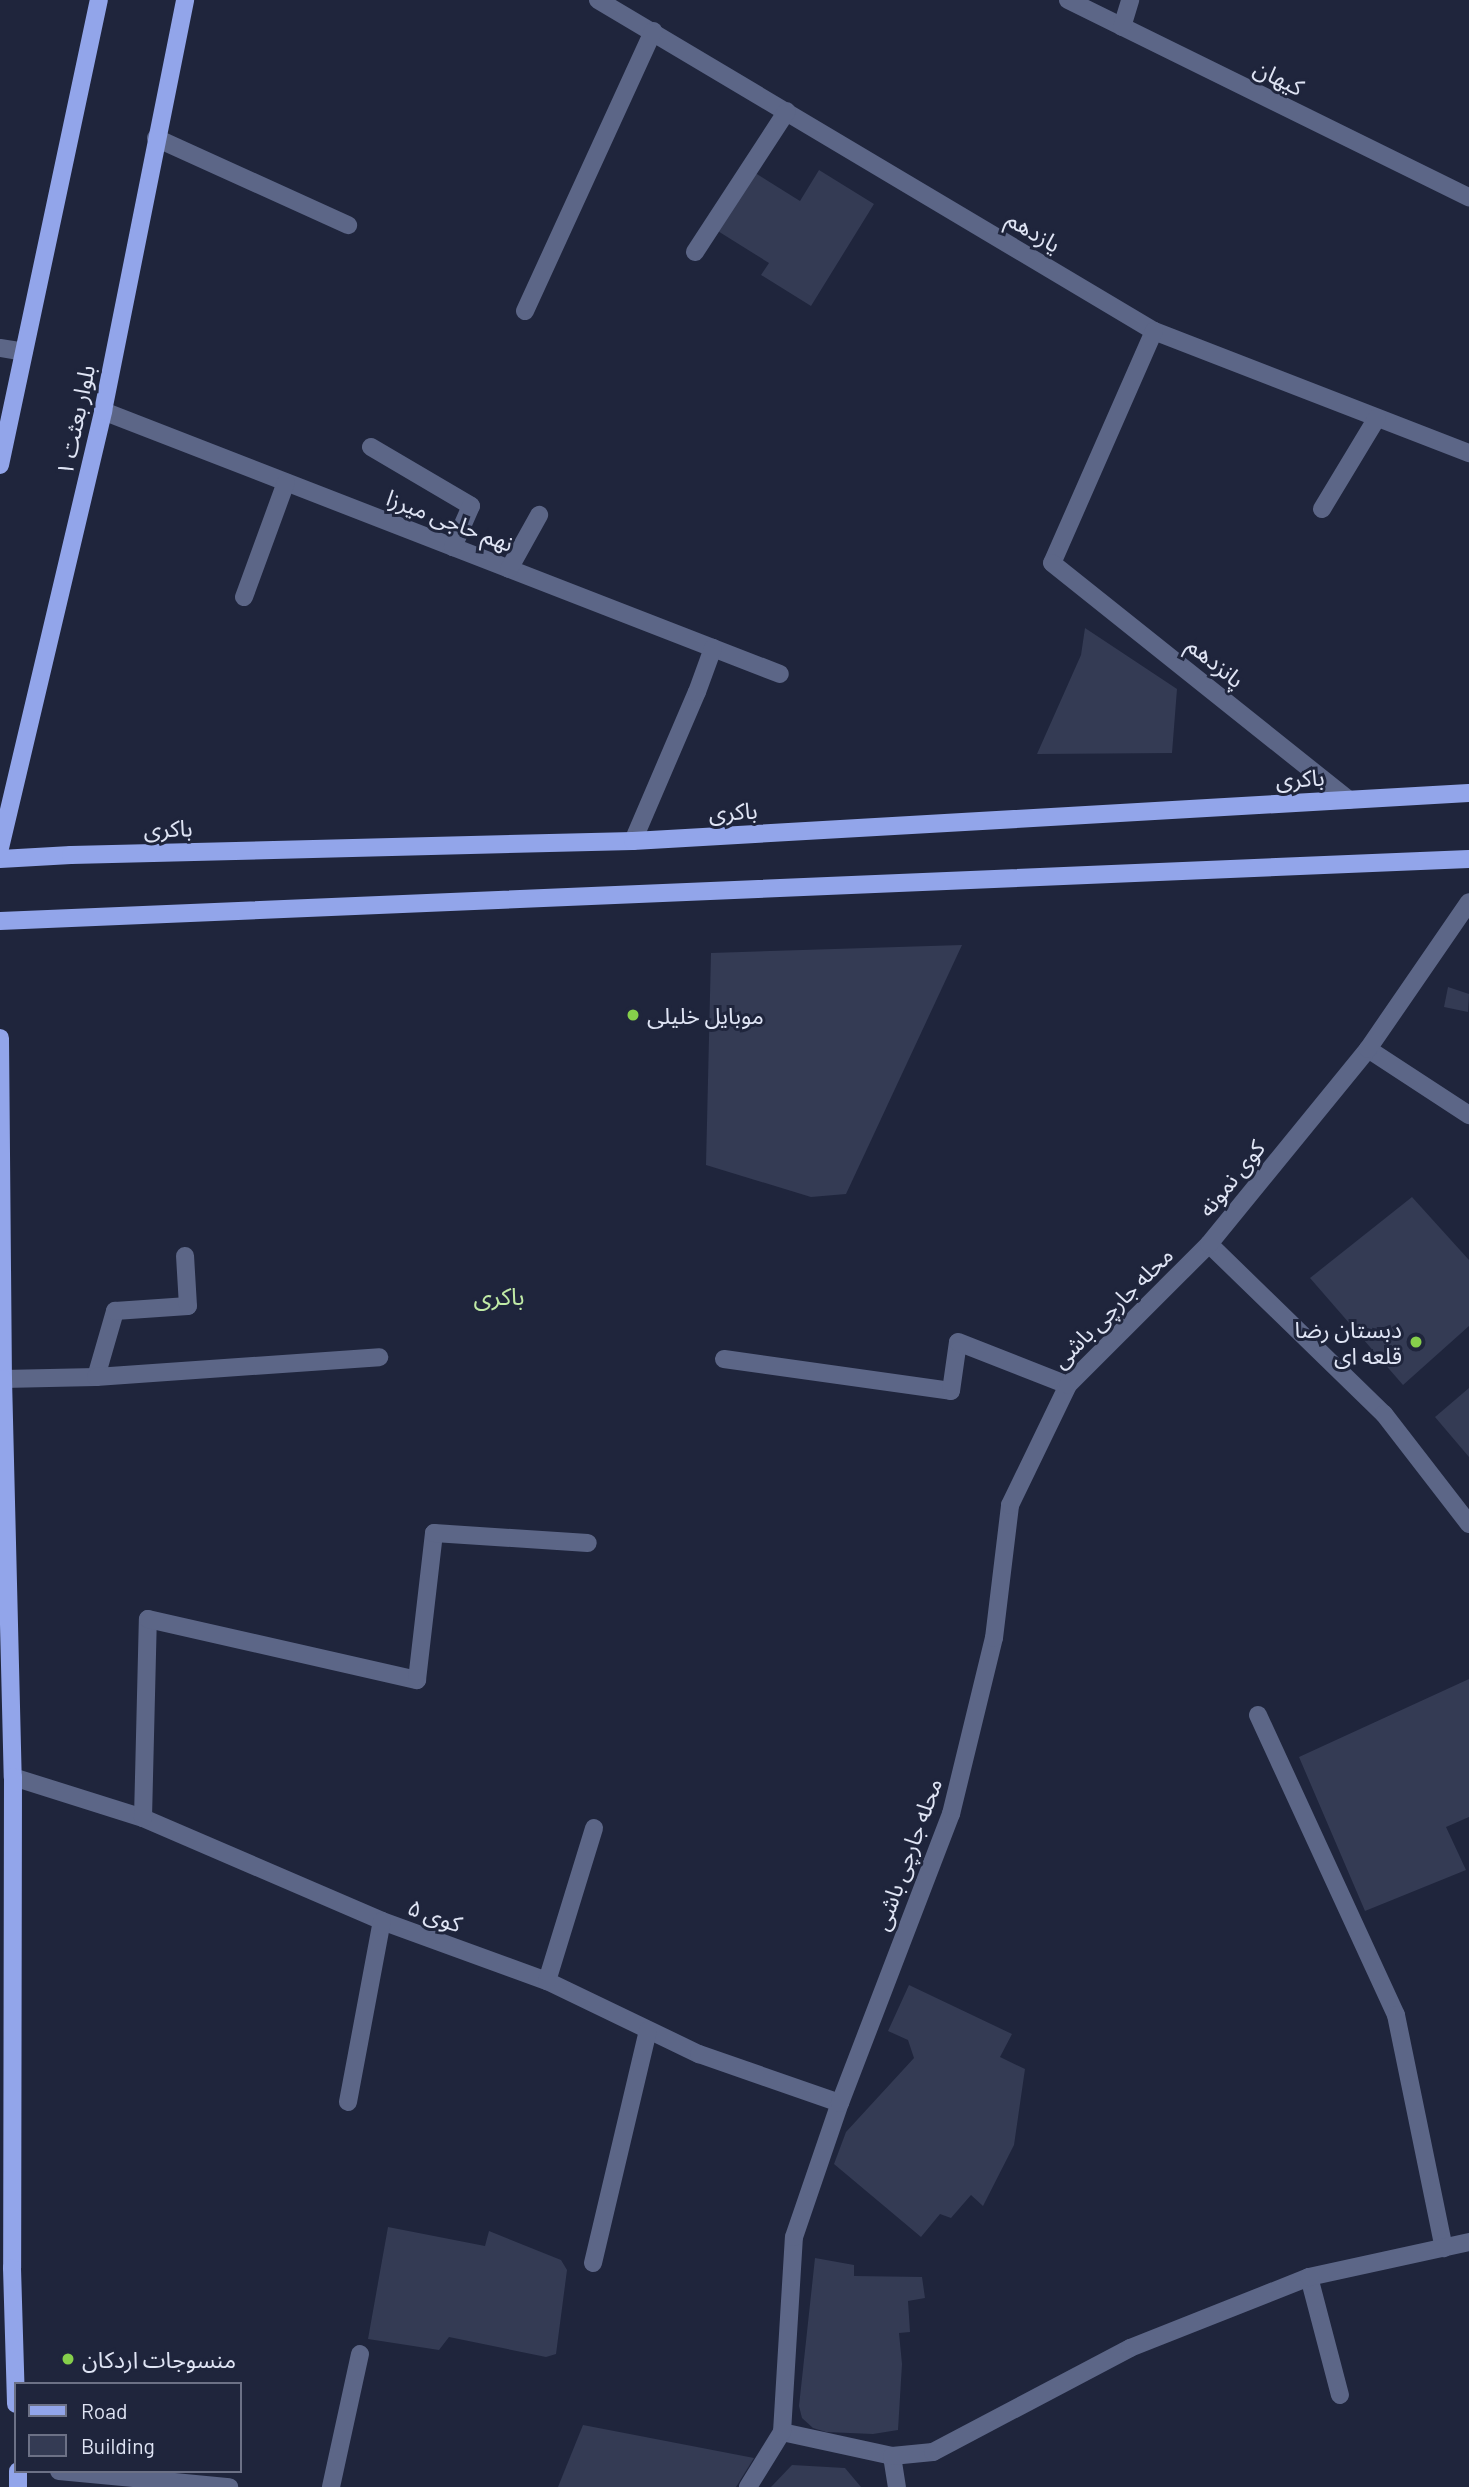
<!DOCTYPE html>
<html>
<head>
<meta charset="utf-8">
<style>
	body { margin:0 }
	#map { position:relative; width:1469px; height:2487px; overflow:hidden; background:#1f253c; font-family:Barlow,"Noto Sans Arabic",sans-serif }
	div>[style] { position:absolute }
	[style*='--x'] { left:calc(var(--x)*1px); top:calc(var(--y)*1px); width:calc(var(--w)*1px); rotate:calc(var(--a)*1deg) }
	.building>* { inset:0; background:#343b54 }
	.minor>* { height:18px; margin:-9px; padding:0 9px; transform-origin:9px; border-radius:9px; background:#5c6687 }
	.major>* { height:18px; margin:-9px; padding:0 9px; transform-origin:9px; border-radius:9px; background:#92a5ea }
	.dots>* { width:19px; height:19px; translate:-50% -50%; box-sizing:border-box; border:4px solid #1f253c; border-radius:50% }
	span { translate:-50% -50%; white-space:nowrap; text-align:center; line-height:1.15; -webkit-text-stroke:6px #1f253c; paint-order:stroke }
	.street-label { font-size:23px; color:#dfe4f4 }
	.poi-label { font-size:23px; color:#dfe4f4 }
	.left { translate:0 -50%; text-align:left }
	.right { translate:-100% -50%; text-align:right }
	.neighbourhood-label { font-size:24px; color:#c0eaa6 }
	.legend { position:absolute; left:14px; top:2382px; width:228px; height:91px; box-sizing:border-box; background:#1f253c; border:2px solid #6c7186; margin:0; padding:9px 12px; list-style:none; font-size:21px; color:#dfe4f4 }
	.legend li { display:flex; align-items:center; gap:14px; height:35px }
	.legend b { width:35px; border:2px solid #6c7186 }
</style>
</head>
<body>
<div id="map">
	<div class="building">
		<div style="clip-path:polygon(749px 169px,800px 201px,819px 170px,874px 204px,811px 306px,761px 275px,769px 263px,713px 228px)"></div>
		<div style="clip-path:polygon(1085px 628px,1177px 689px,1172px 753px,1037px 754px,1081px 655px)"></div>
		<div style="clip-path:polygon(962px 945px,846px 1194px,811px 1197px,706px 1165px,711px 953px)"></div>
		<div style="clip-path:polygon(1448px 987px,1469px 994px,1468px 1012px,1444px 1007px)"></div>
		<div style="clip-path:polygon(1412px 1197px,1469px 1260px,1469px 1326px,1403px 1385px,1310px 1278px)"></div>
		<div style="clip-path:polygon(1469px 1388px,1469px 1457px,1435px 1417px)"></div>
		<div style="clip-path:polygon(1469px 1679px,1469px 1817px,1446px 1827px,1466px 1870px,1365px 1911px,1299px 1757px)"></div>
		<div style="clip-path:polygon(909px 1985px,1012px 2034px,1000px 2057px,1025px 2069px,1014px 2145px,983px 2206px,971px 2195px,951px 2218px,940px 2214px,921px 2237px,834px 2164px,846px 2132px,914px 2058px,908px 2040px,888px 2031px)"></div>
		<div style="clip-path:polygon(388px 2227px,485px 2246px,489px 2231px,561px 2260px,567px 2270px,556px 2354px,546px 2357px,449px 2337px,439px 2350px,368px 2339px)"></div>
		<div style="clip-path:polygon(815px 2258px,854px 2265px,854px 2276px,922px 2277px,925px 2298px,908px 2301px,910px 2332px,899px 2333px,902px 2364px,898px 2430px,873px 2434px,826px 2432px,813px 2428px,802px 2418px,799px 2406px)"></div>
		<div style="clip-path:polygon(583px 2425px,754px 2458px,736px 2487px,558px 2487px)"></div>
		<div style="clip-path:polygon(792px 2465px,845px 2468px,861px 2487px,771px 2487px)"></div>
	</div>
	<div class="minor">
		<div style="--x:598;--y:0;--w:647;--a:30.77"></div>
		<div style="--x:1154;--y:331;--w:338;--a:21.2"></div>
		<div style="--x:1068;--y:0;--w:447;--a:26.2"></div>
		<div style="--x:1122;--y:27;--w:28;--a:-73"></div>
		<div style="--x:156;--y:138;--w:211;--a:24.4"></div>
		<div style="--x:695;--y:252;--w:168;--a:-56.9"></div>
		<div style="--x:525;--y:311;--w:308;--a:-65.4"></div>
		<div style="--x:1154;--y:331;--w:253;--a:113.7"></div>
		<div style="--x:1052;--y:563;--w:380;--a:38.6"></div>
		<div style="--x:0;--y:348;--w:24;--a:9"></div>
		<div style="--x:103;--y:411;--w:726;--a:21.23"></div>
		<div style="--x:371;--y:447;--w:116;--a:30.5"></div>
		<div style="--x:471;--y:506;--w:45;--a:113.7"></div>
		<div style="--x:1322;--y:509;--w:106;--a:-58.9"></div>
		<div style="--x:509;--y:569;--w:62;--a:-60.9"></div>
		<div style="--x:244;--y:597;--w:122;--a:-69.9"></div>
		<div style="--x:633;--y:841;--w:162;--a:-66.8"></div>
		<div style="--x:697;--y:692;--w:47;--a:-70"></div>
		<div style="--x:1368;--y:1049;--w:121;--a:33.2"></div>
		<div style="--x:1209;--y:1244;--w:244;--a:44.2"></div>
		<div style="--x:1384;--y:1414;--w:139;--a:52.3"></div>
		<div style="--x:724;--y:1359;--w:229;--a:8"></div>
		<div style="--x:951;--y:1391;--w:49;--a:-81.9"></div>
		<div style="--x:958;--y:1342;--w:118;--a:21.4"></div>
		<div style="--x:96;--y:1377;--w:69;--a:-73.9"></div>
		<div style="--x:115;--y:1311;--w:73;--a:-3.9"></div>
		<div style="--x:188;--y:1306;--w:50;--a:-93.4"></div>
		<div style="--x:3;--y:1379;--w:93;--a:-1.2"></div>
		<div style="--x:96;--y:1377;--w:284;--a:-4"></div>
		<div style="--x:1258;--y:1715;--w:330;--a:65.3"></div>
		<div style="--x:1396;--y:2015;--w:238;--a:78.4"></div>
		<div style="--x:13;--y:1777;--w:136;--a:17.5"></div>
		<div style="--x:143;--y:1818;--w:260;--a:23.3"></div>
		<div style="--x:382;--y:1921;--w:176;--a:20"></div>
		<div style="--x:547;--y:1981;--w:169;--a:25.7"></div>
		<div style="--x:699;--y:2054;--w:149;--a:19.2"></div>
		<div style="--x:143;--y:1818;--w:199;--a:-88.6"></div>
		<div style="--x:148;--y:1619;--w:276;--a:12.8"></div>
		<div style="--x:417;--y:1680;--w:148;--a:-83.4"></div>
		<div style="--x:434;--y:1533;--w:154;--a:3.7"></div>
		<div style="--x:547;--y:1981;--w:160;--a:-72.9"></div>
		<div style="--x:348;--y:2102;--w:184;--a:-79.4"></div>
		<div style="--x:593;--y:2263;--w:239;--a:-76.7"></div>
		<div style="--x:1309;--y:2277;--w:122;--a:75.3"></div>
		<div style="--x:782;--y:2432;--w:113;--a:12.3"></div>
		<div style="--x:892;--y:2456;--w:31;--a:81"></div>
		<div style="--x:892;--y:2456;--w:41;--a:-5.6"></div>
		<div style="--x:933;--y:2452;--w:223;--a:-27.8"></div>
		<div style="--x:1130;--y:2348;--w:193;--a:-21.6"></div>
		<div style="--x:1309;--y:2277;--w:164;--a:-12.3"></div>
		<div style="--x:59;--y:2471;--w:171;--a:5.4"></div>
		<div style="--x:331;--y:2487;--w:136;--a:-77.7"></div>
		<div style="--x:748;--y:2487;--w:65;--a:-58.3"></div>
		<div style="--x:782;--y:2432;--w:195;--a:-86.5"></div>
		<div style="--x:794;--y:2237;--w:142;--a:-71.1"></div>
		<div style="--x:840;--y:2103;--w:310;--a:-69"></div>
		<div style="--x:951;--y:1814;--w:181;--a:-76.3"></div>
		<div style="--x:994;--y:1638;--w:134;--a:-83.1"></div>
		<div style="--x:1010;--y:1505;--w:133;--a:-64.2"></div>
		<div style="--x:1068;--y:1385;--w:199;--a:-45"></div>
		<div style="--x:1209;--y:1244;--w:252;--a:-50.8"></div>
		<div style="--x:1368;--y:1049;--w:178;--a:-55.5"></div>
	</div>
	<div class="major">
		<div style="--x:0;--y:465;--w:475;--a:-78"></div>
		<div style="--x:0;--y:848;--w:449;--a:-76.7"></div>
		<div style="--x:103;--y:411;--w:419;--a:-78.7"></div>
		<div style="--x:0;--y:859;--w:71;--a:-3.2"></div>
		<div style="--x:71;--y:855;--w:562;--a:-1.43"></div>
		<div style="--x:633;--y:841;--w:837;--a:-3.29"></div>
		<div style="--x:0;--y:921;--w:1470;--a:-2.42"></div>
		<div style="--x:0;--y:1038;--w:341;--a:89.5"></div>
		<div style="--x:3;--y:1379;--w:398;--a:88.6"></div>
		<div style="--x:13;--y:1777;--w:491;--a:90.1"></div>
		<div style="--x:12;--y:2268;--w:136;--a:88.3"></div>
		<div style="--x:18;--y:2471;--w:16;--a:90"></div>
	</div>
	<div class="dots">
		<div style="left:633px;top:1015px;background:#86cf4b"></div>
		<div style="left:1416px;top:1342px;background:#86cf4b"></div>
		<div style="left:68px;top:2359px;background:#86cf4b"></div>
	</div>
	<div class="street-label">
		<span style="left:1279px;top:77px;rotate:26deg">کیهان</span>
		<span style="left:1034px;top:231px;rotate:31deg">یازدهم</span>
		<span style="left:75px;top:420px;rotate:-78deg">بلوار بعثت ۱</span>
		<span style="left:450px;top:520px;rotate:21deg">نهم حاجی میرزا</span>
		<span style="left:1216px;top:662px;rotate:39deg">پانزدهم</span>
		<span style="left:1300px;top:778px;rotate:-3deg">باکری</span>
		<span style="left:733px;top:811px;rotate:-3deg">باکری</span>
		<span style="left:168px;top:828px;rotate:-1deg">باکری</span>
		<span style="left:1231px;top:1178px;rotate:-51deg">کوی نمونه</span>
		<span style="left:1112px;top:1307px;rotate:-45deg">محله جارچی باشی</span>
		<span style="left:907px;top:1854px;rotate:-70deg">محله جارچی باشی</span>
		<span style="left:435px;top:1915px;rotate:20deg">کوی ۵</span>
	</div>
	<div class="poi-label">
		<span class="left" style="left:647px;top:1015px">موبایل خلیلی</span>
		<span class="right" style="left:1402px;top:1342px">دبستان رضا<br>قلعه ای</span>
		<span class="left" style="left:82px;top:2359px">منسوجات اردکان</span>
	</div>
	<div class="neighbourhood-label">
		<span style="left:499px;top:1296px">باکری</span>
	</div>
	<ul class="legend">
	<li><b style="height:9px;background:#92a5ea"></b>Road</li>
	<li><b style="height:19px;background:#343b54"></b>Building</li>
	</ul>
</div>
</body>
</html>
